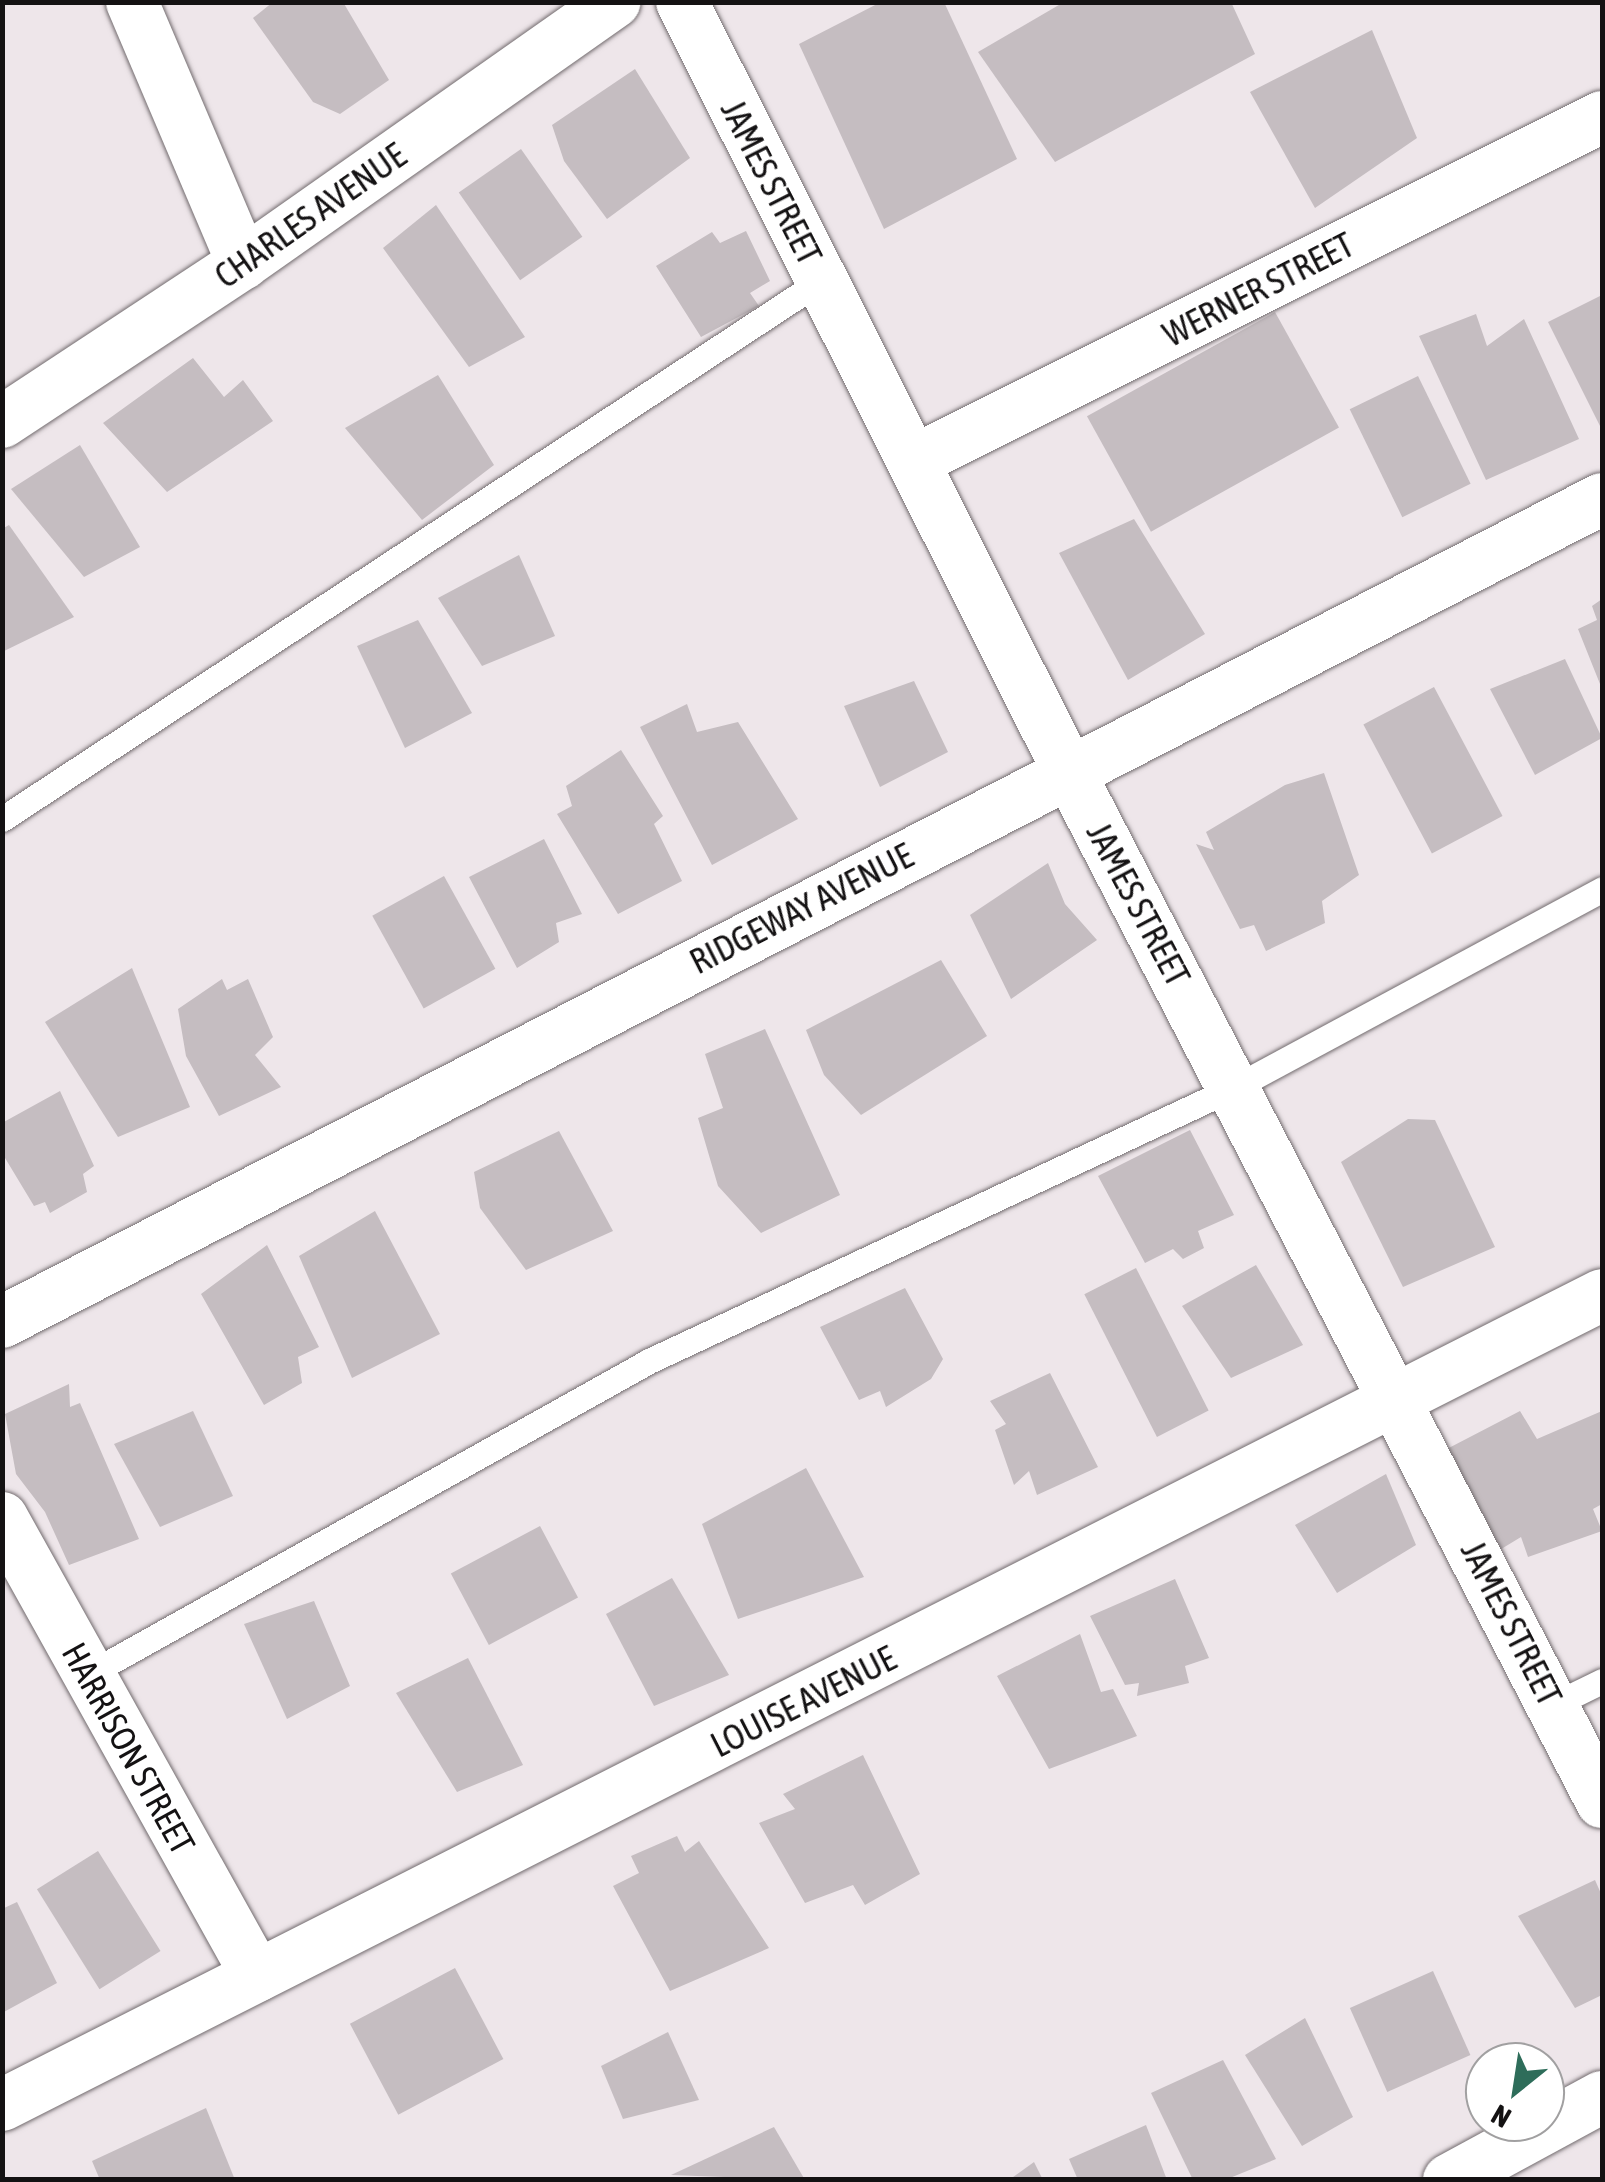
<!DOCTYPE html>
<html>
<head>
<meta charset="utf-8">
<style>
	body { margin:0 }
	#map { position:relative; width:1605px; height:2182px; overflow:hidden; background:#eee6ea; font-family:"Asap Condensed",sans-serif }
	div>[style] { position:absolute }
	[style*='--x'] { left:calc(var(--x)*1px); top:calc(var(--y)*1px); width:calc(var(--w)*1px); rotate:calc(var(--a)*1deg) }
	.building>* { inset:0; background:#c5bdc1; transform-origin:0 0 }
	.roads { filter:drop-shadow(0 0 2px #726b6e) drop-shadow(0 0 2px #726b6e) }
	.lane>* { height:25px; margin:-12.5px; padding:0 12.5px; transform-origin:12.5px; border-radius:12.5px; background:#fff }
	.street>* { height:52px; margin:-26px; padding:0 26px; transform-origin:26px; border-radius:26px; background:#fff }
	span { translate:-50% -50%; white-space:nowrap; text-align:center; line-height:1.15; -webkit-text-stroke:8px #fff; paint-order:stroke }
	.street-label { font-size:35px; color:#141213 }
	.frame { position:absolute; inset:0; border:5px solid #141213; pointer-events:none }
	.north { position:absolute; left:1465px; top:2042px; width:100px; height:100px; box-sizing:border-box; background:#fff; border:2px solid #a1a0a1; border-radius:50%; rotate:210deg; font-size:28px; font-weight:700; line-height:40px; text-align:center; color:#141213 }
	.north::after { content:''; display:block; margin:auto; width:35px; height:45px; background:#2e6d5a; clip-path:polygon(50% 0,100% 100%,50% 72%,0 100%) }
</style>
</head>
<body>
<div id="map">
	<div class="building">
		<div style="clip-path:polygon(273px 2px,343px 2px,389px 80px,340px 114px,313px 102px,253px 18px)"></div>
		<div style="clip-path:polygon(881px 2px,944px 2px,1017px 159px,884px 229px,799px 44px)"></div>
		<div style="clip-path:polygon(1064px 2px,1231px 2px,1255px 54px,1055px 162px,978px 52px)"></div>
		<div style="clip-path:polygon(1372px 30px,1417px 138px,1315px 208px,1250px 92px)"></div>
		<div style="clip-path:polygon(635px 69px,690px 158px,607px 219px,564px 161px,552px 125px)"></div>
		<div style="left:521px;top:149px;width:107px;height:76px;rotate:55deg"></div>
		<div style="clip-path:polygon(436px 205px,525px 337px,469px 367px,383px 248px)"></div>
		<div style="clip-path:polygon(746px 231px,770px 281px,750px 293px,759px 306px,701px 337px,656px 266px,712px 232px,720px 243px)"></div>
		<div style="clip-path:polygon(1602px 295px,1602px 430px,1548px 322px)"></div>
		<div style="left:1275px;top:312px;width:132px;height:215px;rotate:61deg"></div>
		<div style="clip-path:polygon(1476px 314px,1487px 346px,1524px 319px,1579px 439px,1486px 480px,1419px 336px)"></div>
		<div style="clip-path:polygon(193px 358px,224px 397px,243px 380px,273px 421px,167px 492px,103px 423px)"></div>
		<div style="clip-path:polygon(438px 375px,494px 465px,422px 520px,345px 428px)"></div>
		<div style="left:1418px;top:376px;width:120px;height:76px;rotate:64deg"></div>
		<div style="clip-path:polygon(80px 445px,140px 547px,84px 577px,11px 489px)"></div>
		<div style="clip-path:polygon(1134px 519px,1205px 634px,1128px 680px,1059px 553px)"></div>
		<div style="clip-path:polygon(9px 525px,74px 617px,2px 652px,2px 529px)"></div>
		<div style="clip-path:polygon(519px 555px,555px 636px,482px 666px,438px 598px)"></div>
		<div style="clip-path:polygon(1602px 599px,1602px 689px,1578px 629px,1597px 620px,1592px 606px)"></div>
		<div style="clip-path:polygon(418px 620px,472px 713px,405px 748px,357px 646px)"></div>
		<div style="clip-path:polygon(1565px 659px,1602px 738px,1535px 775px,1490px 689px)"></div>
		<div style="clip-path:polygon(914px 681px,948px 752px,880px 787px,844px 706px)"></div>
		<div style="left:1434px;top:687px;width:146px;height:80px;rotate:62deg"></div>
		<div style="clip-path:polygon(687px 704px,697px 732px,738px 722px,798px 819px,712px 865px,640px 727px)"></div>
		<div style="clip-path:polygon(621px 750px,663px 816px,654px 824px,682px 881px,618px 914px,557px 814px,572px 806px,566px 786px)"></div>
		<div style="clip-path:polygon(1324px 773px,1359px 875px,1322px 901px,1325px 923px,1266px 951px,1254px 925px,1240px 929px,1196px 844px,1214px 850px,1206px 832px,1285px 785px)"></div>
		<div style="clip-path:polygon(544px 839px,582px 914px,556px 923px,559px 942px,517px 968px,469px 877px)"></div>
		<div style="clip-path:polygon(1048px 863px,1065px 904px,1097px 940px,1011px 999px,970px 915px)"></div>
		<div style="left:444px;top:876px;width:106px;height:82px;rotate:61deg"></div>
		<div style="clip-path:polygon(941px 960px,987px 1036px,861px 1115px,824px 1075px,806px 1030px)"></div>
		<div style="clip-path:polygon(132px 968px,190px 1107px,118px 1137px,45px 1022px)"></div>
		<div style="clip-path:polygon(222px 979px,227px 990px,248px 979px,273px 1037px,255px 1055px,281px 1087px,219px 1116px,186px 1056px,178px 1009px)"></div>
		<div style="clip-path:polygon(765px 1029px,840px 1195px,761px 1233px,718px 1186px,698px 1118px,723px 1108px,705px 1054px)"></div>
		<div style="clip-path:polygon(60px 1091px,94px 1166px,83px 1174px,87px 1192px,50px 1213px,45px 1202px,34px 1206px,2px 1153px,2px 1123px)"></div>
		<div style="clip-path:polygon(1408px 1119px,1435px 1120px,1495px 1247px,1403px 1287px,1341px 1162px)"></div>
		<div style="clip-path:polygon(1190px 1130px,1234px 1215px,1198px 1231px,1204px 1248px,1183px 1259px,1173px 1249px,1145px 1263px,1098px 1176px)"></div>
		<div style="clip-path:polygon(559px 1131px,613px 1231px,526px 1270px,480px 1208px,474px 1172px)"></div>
		<div style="clip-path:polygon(375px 1211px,440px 1334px,352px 1378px,299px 1256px)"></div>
		<div style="clip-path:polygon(267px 1245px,319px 1347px,298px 1357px,302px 1383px,264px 1405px,201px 1294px)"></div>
		<div style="clip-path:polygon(1256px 1265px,1303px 1345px,1231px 1378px,1182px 1306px)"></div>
		<div style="left:1136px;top:1268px;width:160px;height:58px;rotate:63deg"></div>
		<div style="clip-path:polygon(905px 1288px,943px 1359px,931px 1379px,886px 1407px,880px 1391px,859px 1400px,820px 1327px)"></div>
		<div style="clip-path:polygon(1050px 1373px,1098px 1467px,1037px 1495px,1029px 1471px,1014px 1485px,995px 1430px,1006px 1424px,990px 1401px)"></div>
		<div style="clip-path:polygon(69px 1384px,70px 1407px,80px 1403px,139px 1539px,69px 1565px,45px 1512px,16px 1474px,5px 1414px)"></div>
		<div style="clip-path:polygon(193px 1411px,233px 1496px,160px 1527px,114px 1444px)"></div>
		<div style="clip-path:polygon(1520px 1411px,1537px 1439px,1602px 1411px,1602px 1504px,1593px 1509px,1602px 1531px,1528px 1557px,1521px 1537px,1493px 1554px,1443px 1451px)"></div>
		<div style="clip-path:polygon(806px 1468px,864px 1577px,738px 1619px,702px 1524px)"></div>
		<div style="clip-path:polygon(1386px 1474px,1416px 1545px,1337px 1593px,1295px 1525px)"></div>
		<div style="left:540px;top:1526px;width:81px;height:101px;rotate:62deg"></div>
		<div style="clip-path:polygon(672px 1578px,729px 1675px,654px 1706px,606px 1614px)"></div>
		<div style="clip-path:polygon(1175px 1579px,1209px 1658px,1185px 1666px,1189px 1683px,1137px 1696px,1139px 1683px,1125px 1685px,1090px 1616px)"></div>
		<div style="clip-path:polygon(314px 1601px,350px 1686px,287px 1719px,244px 1624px)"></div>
		<div style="clip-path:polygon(1080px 1634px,1101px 1692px,1113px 1689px,1137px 1736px,1049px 1769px,997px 1676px)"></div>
		<div style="clip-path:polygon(468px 1658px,523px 1765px,457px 1792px,396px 1693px)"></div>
		<div style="clip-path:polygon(863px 1755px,920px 1874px,865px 1905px,853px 1885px,805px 1903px,759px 1823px,795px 1809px,783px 1794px)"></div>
		<div style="clip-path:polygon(677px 1836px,685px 1852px,699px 1841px,769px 1948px,670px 1991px,613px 1886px,639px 1873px,631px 1856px)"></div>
		<div style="left:98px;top:1851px;width:118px;height:72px;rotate:58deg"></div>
		<div style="clip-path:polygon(1595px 1880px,1602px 1896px,1602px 1995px,1575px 2008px,1518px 1916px)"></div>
		<div style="clip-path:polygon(17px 1902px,57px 1983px,2px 2013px,2px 1909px)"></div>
		<div style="left:455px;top:1968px;width:103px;height:119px;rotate:62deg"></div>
		<div style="left:1433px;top:1971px;width:92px;height:91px;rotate:66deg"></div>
		<div style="clip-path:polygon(1305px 2018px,1353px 2117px,1302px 2146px,1245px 2055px)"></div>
		<div style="clip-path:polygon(668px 2032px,699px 2100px,623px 2119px,601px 2066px)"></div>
		<div style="clip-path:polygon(1223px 2060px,1276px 2159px,1225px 2180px,1193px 2180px,1151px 2093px)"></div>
		<div style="clip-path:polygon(206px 2108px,235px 2180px,100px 2180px,92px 2161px)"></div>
		<div style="clip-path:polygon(1146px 2125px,1167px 2180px,1078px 2180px,1069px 2159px)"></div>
		<div style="clip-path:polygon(774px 2127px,805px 2180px,671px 2175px)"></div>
		<div style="clip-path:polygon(1034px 2162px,1043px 2180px,1009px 2180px)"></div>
	</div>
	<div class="roads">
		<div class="lane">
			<div style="--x:2;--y:819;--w:981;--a:-33.32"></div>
			<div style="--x:87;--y:1675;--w:644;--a:-29.19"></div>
			<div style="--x:649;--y:1361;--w:647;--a:-25.06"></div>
			<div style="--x:1235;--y:1087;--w:417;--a:-28.3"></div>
			<div style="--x:1555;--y:1704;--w:52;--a:-26.1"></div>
		</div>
		<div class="street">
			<div style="--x:132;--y:2;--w:284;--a:67"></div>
			<div style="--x:682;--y:2;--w:860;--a:63.32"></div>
			<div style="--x:1068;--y:770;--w:1162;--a:62.64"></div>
			<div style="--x:2;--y:422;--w:289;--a:-33.4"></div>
			<div style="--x:243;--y:263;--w:454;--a:-35.1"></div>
			<div style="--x:914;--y:461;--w:769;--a:-26.57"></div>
			<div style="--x:2;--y:1322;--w:1799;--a:-27.22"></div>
			<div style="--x:2;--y:1518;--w:524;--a:60.89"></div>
			<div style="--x:2;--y:2105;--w:1793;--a:-26.85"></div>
			<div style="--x:1449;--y:2180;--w:174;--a:-28.5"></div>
		</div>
	</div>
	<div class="street-label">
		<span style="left:772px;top:182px;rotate:63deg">JAMES STREET</span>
		<span style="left:310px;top:215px;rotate:-35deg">CHARLES AVENUE</span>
		<span style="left:1258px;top:289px;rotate:-27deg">WERNER STREET</span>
		<span style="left:1139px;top:904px;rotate:62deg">JAMES STREET</span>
		<span style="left:801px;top:908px;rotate:-27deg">RIDGEWAY AVENUE</span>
		<span style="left:1512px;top:1623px;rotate:63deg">JAMES STREET</span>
		<span style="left:803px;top:1701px;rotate:-27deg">LOUISE AVENUE</span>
		<span style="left:129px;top:1748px;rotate:61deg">HARRISON STREET</span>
	</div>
	<div class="frame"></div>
	<div class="north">N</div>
</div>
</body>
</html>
